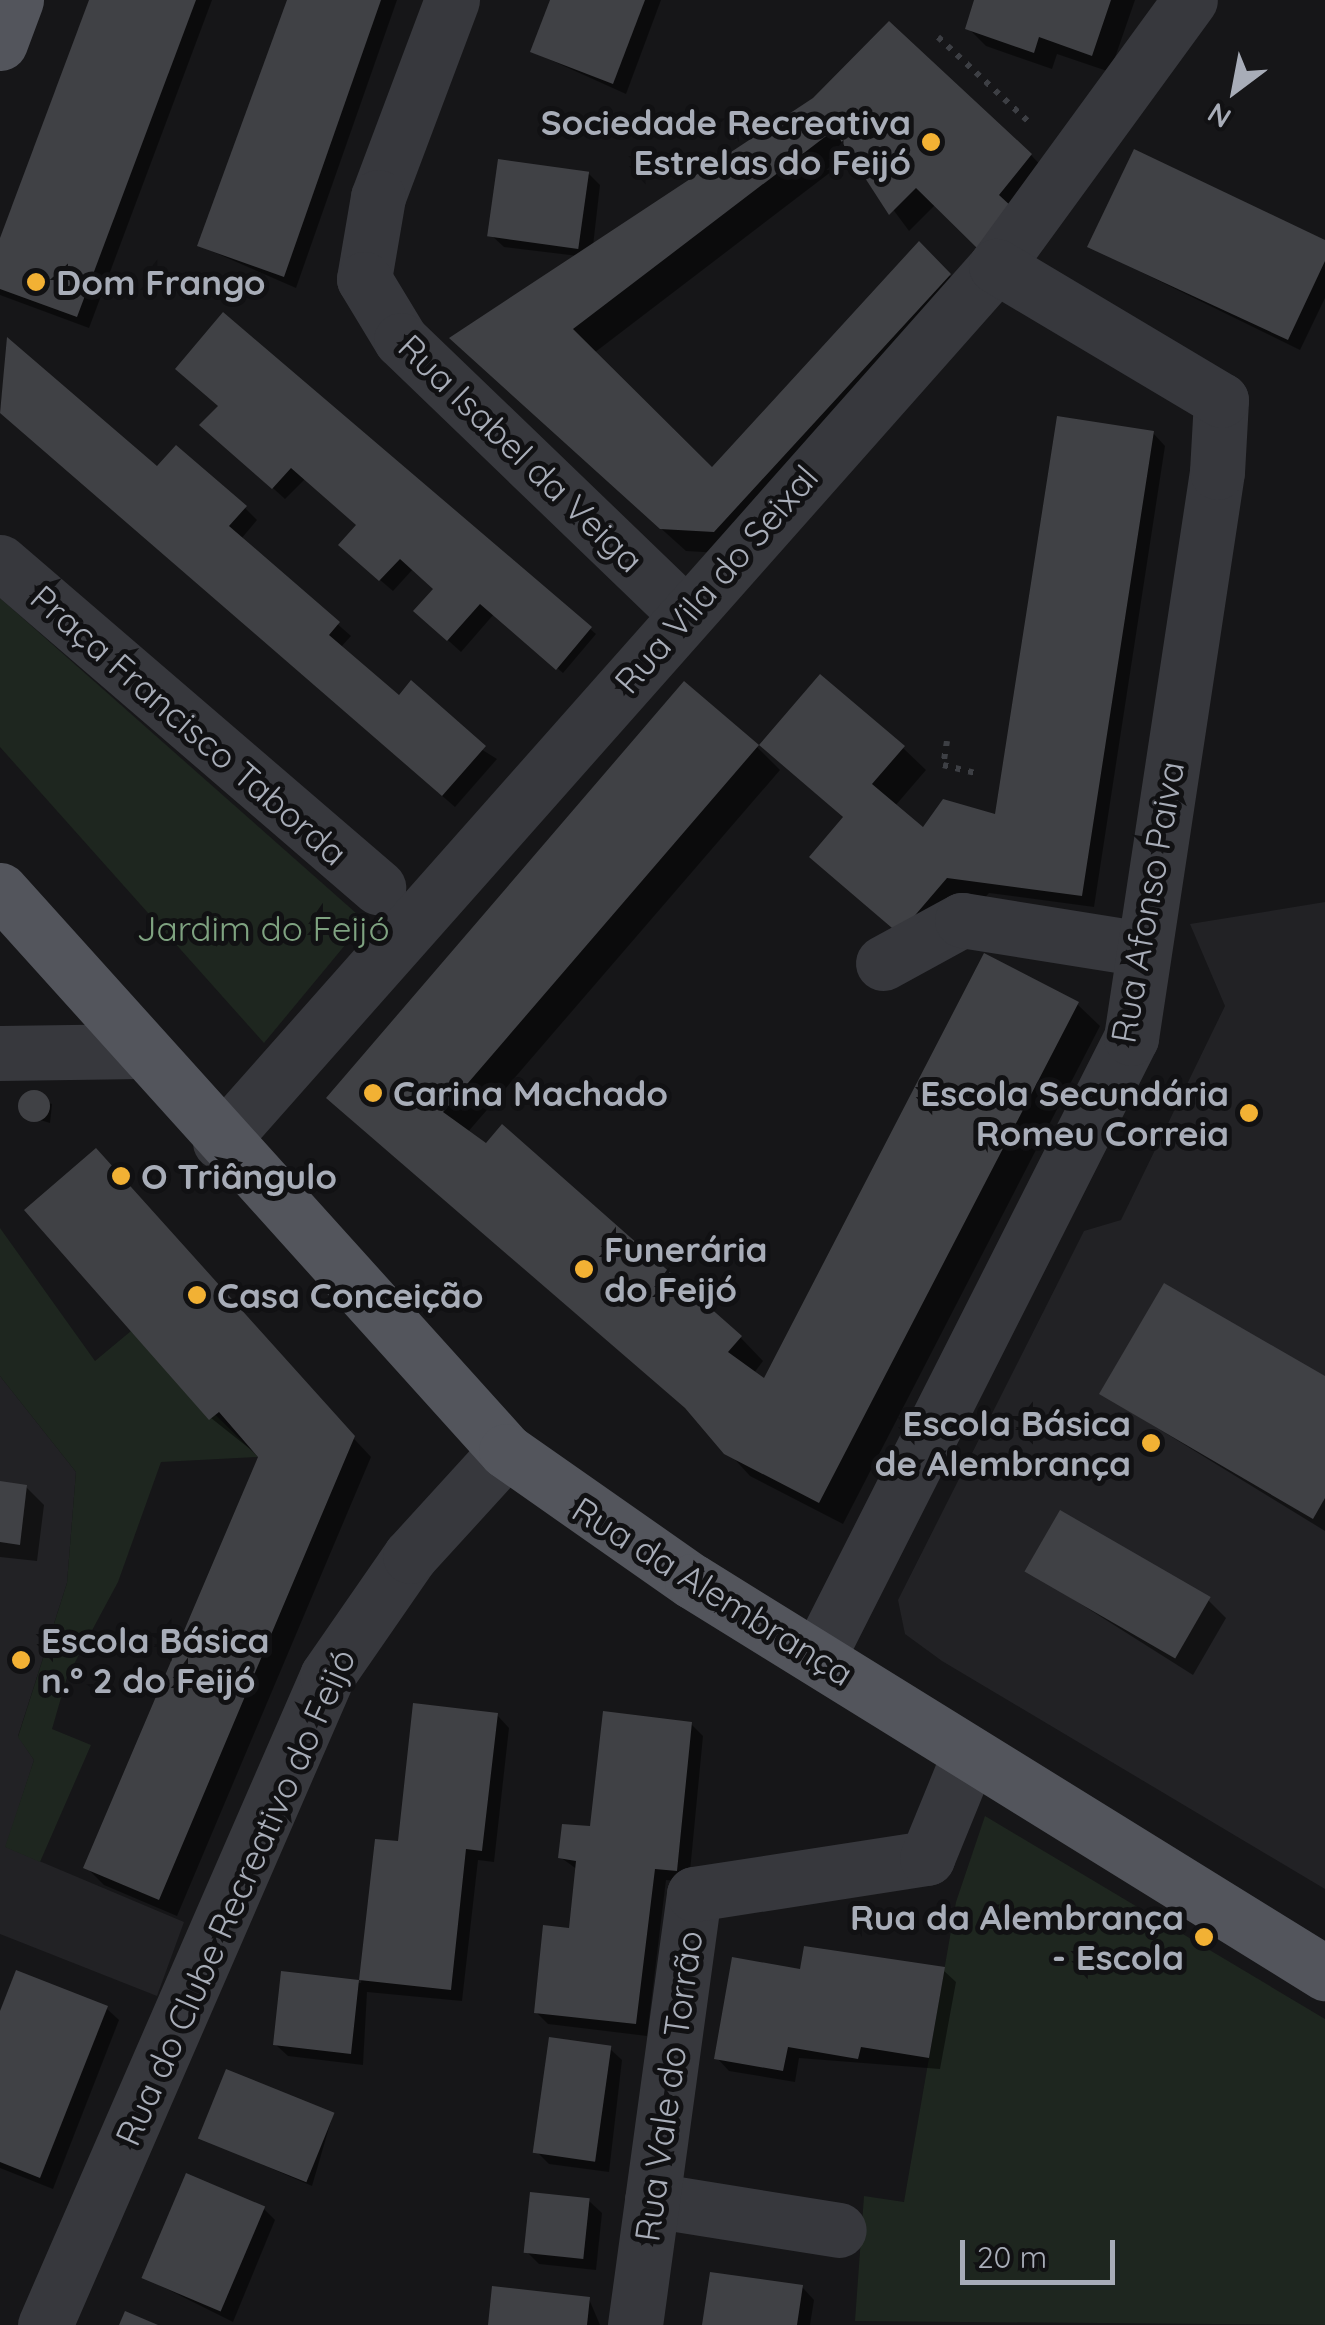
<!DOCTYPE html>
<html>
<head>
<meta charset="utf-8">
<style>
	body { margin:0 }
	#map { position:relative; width:1325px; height:2325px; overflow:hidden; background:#161618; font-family:Quicksand,sans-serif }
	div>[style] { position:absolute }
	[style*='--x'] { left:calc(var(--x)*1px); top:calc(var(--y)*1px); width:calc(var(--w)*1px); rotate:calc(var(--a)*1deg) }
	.built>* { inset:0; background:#222225 }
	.green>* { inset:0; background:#1e261f }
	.shadow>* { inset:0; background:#0007 }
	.building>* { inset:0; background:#404145; transform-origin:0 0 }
	.round { border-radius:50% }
	.path>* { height:6px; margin-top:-3px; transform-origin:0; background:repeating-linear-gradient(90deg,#3d3f44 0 5px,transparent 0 13px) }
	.minor>* { height:55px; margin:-27.5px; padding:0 27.5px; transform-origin:27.5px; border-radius:27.5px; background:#37383d }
	.major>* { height:55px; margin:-27.5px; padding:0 27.5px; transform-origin:27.5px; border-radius:27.5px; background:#53555c }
	.dots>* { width:28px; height:28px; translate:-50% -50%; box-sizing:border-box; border:5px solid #111113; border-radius:50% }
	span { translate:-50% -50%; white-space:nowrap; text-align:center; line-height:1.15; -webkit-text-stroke:10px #111113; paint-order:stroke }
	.poi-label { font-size:35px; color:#a8adb8; font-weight:700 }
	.right { translate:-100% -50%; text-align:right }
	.left { translate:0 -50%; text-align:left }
	.street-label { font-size:35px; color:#a8adb8 }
	.park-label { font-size:35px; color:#7fa381 }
	.north { position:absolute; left:1185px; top:40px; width:100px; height:100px; -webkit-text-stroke:8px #111113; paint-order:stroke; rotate:212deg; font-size:28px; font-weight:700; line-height:40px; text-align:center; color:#a8adb8 }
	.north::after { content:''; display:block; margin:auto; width:35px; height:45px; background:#a8adb8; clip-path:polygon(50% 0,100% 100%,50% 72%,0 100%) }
	.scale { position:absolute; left:960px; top:2240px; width:155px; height:45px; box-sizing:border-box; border:5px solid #a8adb8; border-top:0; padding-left:12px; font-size:30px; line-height:35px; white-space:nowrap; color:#a8adb8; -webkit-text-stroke:8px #111113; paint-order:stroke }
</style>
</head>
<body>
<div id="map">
	<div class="built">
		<div style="clip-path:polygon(1325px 902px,1325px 1889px,942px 1661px,905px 1634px,898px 1600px,1084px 1231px,1121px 1220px,1225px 1006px,1190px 924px)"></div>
		<div style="clip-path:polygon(0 1376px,76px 1472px,67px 1583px,18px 1736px,34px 1760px,6px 1847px,184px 1922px,157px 1996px,0 1934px)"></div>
	</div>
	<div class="green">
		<div style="clip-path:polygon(0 598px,365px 921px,264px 1043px,0 747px)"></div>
		<div style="clip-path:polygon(0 1228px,95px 1361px,131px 1331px,258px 1457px,161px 1462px,118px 1582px,67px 1677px,52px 1729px,91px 1745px,40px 1862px,5px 1847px,34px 1760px,18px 1737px,67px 1583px,76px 1472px,0 1376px)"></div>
		<div style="clip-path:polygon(985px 1816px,1325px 2019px,1325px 2325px,855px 2321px,864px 2196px,904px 2202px,956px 1902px)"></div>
	</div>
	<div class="shadow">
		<div style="clip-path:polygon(92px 0,212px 0,89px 328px,0 295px,0 246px)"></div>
		<div style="clip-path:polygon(289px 0,397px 0,296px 288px,200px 246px)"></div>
		<div style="clip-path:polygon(552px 0,661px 0,626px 94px,533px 52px)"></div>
		<div style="clip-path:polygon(977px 0,1135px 0,1110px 72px,1057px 54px,1052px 69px,986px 46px,968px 28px)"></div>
		<div style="clip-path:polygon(815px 100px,1031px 155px,1048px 173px,1015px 214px,936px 204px,909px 231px,853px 155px,594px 353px,712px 470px,919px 245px,972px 298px,737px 554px,686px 551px,475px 361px,578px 256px,504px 247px,491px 235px,588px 173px,600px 185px,593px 246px)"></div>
		<div style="clip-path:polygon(1325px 242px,1325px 298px,1300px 350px,1090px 247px)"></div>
		<div style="clip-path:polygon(8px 340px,157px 470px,245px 508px,257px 520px,241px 539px,351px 636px,340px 648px,399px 698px,497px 759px,455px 807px,0 412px)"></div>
		<div style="clip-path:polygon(203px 425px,516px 565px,596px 634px,563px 673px,494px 614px,461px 652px,429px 623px,436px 590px,413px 569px,393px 591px,353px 557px,358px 526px,305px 479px,285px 499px)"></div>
		<div style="clip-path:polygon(1153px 433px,1165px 446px,1094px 907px,989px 893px,929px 961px,812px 857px,845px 819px,762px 745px,903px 748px,926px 770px,895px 806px,933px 839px,997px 817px)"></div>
		<div style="clip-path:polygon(757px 747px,780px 770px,467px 1133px,486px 1147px,503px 1128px,741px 1338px,763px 1361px,754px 1373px,765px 1381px,1077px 1004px,1100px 1026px,843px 1524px,750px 1476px,696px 1417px,352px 1120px)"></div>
		<div style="clip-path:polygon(24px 1097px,52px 1104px,50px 1123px,23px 1115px)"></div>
		<div style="clip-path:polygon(28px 1211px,301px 1382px,371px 1457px,177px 1916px,104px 1885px,86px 1867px,260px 1457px,211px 1418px)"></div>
		<div style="clip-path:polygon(1325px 1379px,1325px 1531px,1102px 1394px)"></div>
		<div style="clip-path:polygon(0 1484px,26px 1487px,44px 1505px,37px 1561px,0 1557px)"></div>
		<div style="clip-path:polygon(1027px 1570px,1208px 1600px,1226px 1618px,1193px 1675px)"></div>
		<div style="clip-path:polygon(497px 1715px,509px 1728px,494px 1862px,478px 1860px,462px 2001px,367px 1992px,363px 2065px,288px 2056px,275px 2044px,283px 1974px,361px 1983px,377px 1842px,400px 1844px)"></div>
		<div style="clip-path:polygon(691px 1724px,703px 1736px,689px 1882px,666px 1880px,647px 2036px,548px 2024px,536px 2012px,571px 1931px,578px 1870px,560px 1857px)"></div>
		<div style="clip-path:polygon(943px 1970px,956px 1982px,940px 2069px,799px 2058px,795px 2082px,729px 2071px,717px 2058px,802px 1972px)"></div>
		<div style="clip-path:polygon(106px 2008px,119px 2020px,53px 2189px,0 2168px,0 2017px)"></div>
		<div style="clip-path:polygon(609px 2048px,622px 2060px,609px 2172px,549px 2164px,537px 2152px)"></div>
		<div style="clip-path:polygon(333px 2114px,312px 2186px,201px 2138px)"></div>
		<div style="clip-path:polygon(589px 2201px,602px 2213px,596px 2270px,539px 2264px,527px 2252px)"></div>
		<div style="clip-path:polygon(263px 2208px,275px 2220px,233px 2322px,145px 2278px)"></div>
		<div style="clip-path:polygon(802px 2287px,814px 2300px,810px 2325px,705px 2325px)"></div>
		<div style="clip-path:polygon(589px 2299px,600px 2325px,491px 2325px)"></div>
	</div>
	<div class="building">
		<div style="clip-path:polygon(89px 0,196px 0,77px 317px,0 289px,0 238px)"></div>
		<div style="clip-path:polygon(287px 0,381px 0,284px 277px,197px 246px)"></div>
		<div style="clip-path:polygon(550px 0,645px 0,613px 84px,530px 52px)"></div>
		<div style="clip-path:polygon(974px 0,1111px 0,1092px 56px,1039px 37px,1034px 53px,965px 29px)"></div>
		<div style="clip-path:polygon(889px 21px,1032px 154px,999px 195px,1012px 207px,977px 248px,916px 188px,889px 215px,834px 130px,573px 329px,712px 467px,919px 241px,951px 274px,714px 532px,660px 529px,449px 338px,813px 98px)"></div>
		<div style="clip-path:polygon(1134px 149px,1325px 240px,1325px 261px,1288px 340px,1087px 247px)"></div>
		<div style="left:498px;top:159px;width:92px;height:78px;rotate:8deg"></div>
		<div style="clip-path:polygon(223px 312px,592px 627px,556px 670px,480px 604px,447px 641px,413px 611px,433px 589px,400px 559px,379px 581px,338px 545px,356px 525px,291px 468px,272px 489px,199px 425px,218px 406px,175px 369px)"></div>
		<div style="clip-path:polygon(7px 337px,157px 466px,176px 445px,247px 506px,229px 526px,340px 622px,329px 635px,399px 695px,411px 680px,486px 746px,442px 796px,0 413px)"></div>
		<div style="clip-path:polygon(1057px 416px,1154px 431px,1082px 896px,947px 878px,899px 934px,809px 857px,843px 817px,759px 745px,820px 674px,905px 746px,872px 784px,923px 827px,943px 799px,995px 814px)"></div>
		<div style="clip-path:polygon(684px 681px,759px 745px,443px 1112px,486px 1143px,502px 1124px,742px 1336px,728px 1352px,764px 1378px,984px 953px,1079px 1002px,819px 1503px,724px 1454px,685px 1408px,326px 1098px)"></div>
		<div class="round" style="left:18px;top:1090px;width:32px;height:32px"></div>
		<div style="clip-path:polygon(96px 1148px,355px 1436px,159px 1900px,83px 1868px,258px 1457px,219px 1412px,209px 1420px,24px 1210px)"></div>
		<div style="clip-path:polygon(1164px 1283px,1325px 1376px,1325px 1498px,1313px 1519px,1099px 1394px)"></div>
		<div style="clip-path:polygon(0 1481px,27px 1485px,20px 1545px,0 1542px)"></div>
		<div style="left:1060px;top:1510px;width:174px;height:71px;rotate:30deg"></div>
		<div style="clip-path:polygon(413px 1703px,498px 1713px,482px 1851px,466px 1849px,451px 1990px,359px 1980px,351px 2054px,273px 2045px,281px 1971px,359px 1980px,375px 1839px,398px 1841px)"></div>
		<div style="clip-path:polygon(603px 1711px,692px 1722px,677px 1871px,655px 1869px,636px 2024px,534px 2013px,543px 1925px,569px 1928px,576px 1861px,558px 1858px,562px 1824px,590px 1826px)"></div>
		<div style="clip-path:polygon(804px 1946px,945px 1967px,929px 2058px,861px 2047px,858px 2059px,788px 2047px,783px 2071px,714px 2059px,732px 1957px,800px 1969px)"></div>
		<div style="clip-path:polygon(16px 1970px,108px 2006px,40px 2178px,0 2162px,0 2011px)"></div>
		<div style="left:549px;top:2037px;width:63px;height:117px;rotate:8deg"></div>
		<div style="left:226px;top:2069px;width:117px;height:75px;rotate:22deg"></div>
		<div style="left:186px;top:2173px;width:86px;height:114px;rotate:23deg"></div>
		<div style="left:530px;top:2192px;width:60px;height:61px;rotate:6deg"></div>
		<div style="clip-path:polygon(710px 2272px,803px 2285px,797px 2325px,702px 2325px)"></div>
		<div style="clip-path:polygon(492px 2286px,590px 2297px,587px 2325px,488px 2325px)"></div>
		<div style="clip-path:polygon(125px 2311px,158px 2325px,119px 2325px)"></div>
	</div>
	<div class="path">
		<div style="--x:938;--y:37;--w:129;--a:43.1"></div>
		<div style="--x:947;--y:741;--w:24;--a:99"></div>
		<div style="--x:943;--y:765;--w:38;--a:14"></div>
	</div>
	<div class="minor">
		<div style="--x:452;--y:0;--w:210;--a:110.6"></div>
		<div style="--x:378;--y:197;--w:83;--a:99.7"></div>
		<div style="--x:364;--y:279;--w:71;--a:58.8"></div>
		<div style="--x:401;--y:340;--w:394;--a:43.9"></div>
		<div style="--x:0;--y:562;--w:499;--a:40.7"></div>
		<div style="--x:883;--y:963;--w:90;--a:-28.6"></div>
		<div style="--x:962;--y:920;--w:184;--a:9.1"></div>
		<div style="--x:0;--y:1053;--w:142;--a:-0.8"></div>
		<div style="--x:220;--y:1142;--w:1170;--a:-48.46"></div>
		<div style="--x:996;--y:266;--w:329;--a:-53.9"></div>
		<div style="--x:818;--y:1657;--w:694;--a:-63.18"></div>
		<div style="--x:1131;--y:1038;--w:572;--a:-81.36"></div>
		<div style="--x:1217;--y:472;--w:72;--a:-86.8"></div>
		<div style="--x:1221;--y:400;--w:262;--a:-149.2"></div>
		<div style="--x:652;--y:2200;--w:189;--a:9.1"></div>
		<div style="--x:45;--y:2325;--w:708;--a:-66.51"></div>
		<div style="--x:327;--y:1676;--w:146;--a:-55.3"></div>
		<div style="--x:410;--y:1556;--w:142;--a:-47.6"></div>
		<div style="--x:635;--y:2325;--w:435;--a:-82.2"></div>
		<div style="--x:694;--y:1894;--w:236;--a:-8.8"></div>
		<div style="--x:927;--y:1858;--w:111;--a:-67.8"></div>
	</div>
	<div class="major">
		<div style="--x:0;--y:43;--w:46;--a:-69.6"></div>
		<div style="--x:0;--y:890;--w:755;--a:47.95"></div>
		<div style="--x:506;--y:1451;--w:227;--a:35"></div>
		<div style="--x:692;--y:1581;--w:745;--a:31.77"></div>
	</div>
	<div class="dots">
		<div style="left:931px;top:142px;background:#f2b134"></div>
		<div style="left:36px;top:282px;background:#f2b134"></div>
		<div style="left:373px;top:1093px;background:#f2b134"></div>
		<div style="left:1249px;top:1113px;background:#f2b134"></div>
		<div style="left:121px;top:1176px;background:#f2b134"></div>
		<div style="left:584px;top:1269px;background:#f2b134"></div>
		<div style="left:197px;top:1295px;background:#f2b134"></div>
		<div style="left:1151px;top:1443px;background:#f2b134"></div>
		<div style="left:21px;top:1660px;background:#f2b134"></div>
		<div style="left:1204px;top:1937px;background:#f2b134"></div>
	</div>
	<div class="poi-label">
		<span class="right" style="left:911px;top:142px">Sociedade Recreativa<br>Estrelas do Feijó</span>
		<span class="left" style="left:56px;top:282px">Dom Frango</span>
		<span class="left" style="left:393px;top:1093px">Carina Machado</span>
		<span class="right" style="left:1229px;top:1113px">Escola Secundária<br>Romeu Correia</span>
		<span class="left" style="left:141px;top:1176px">O Triângulo</span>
		<span class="left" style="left:604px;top:1269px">Funerária<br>do Feijó</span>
		<span class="left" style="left:217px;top:1295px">Casa Conceição</span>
		<span class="right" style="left:1131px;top:1443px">Escola Básica<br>de Alembrança</span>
		<span class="left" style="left:41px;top:1660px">Escola Básica<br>n.º 2 do Feijó</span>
		<span class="right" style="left:1184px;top:1937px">Rua da Alembrança<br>- Escola</span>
	</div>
	<div class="street-label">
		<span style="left:521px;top:453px;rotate:44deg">Rua Isabel da Veiga</span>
		<span style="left:716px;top:579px;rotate:-49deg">Rua Vila do Seixal</span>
		<span style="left:189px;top:725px;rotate:41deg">Praça Francisco Taborda</span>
		<span style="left:1147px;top:902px;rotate:-80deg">Rua Afonso Paiva</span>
		<span style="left:713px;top:1591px;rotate:32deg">Rua da Alembrança</span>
		<span style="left:235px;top:1897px;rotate:-66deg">Rua do Clube Recreativo do Feijó</span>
		<span style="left:668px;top:2086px;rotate:-82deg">Rua Vale do Torrão</span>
	</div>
	<div class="park-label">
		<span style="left:263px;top:928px">Jardim do Feijó</span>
	</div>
	<div class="north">N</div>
	<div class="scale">20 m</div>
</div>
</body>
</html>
